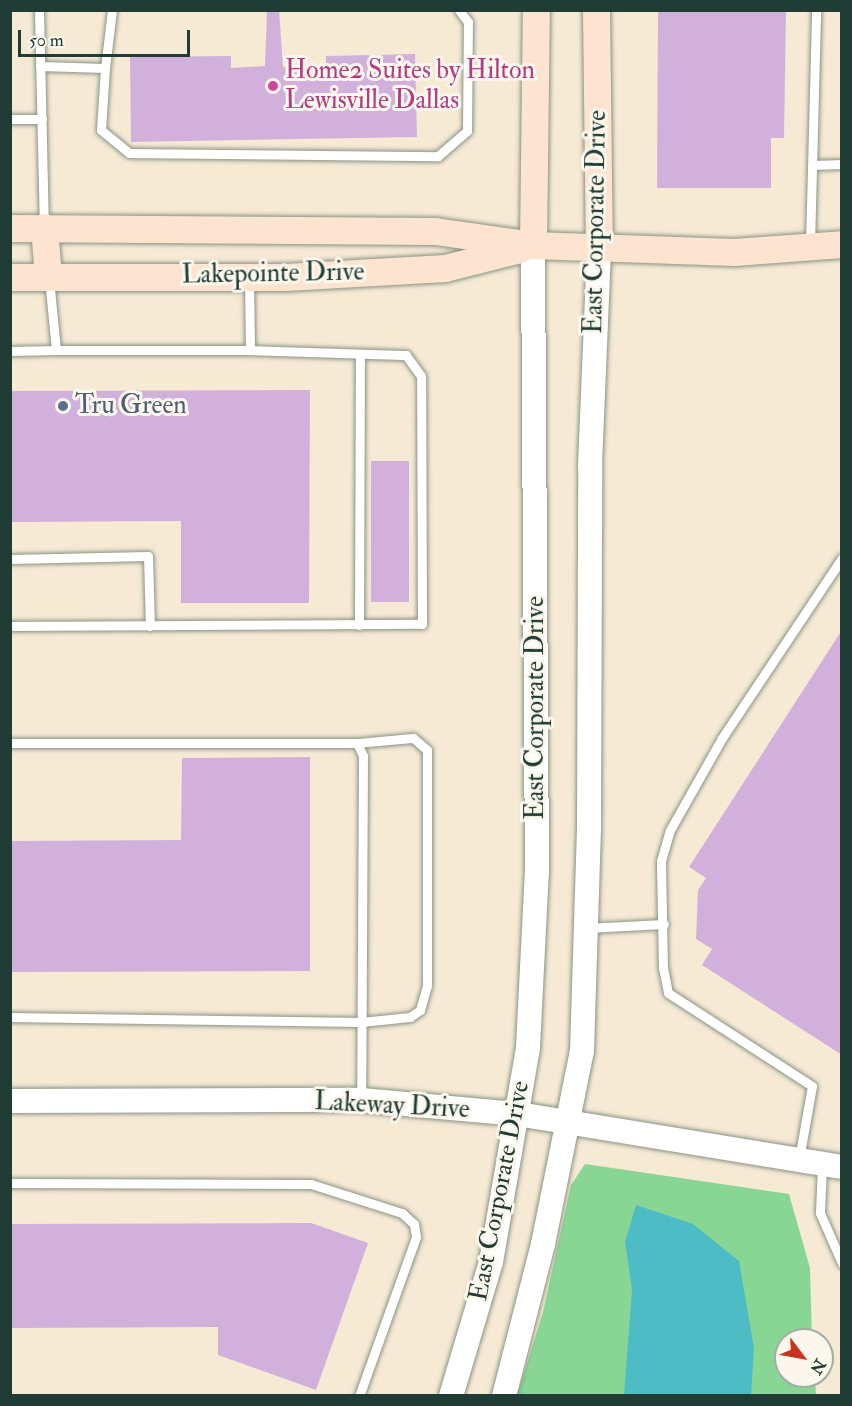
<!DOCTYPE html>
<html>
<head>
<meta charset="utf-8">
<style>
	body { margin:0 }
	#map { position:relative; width:852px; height:1406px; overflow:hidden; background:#f6ead5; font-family:"IM FELL Double Pica",serif }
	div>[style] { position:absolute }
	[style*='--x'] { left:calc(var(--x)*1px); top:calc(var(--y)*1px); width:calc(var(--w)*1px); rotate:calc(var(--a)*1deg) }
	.green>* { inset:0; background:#89d694 }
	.water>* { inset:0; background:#4ebcc5 }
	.building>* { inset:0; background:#d2b0dc; transform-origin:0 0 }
	.roads { filter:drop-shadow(0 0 2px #8a9484) drop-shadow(0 0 2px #8a9484) }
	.service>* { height:9px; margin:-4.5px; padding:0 4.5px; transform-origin:4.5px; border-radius:4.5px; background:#fff }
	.tertiary>* { height:24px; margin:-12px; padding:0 12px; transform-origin:12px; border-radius:12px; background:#fff }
	.secondary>* { height:27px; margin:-13.5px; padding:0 13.5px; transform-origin:13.5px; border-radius:13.5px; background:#fde4d1 }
	.dots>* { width:16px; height:16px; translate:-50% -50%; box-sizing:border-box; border:3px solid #fbf7ec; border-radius:50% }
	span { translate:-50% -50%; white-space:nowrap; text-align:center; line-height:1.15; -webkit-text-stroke:6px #fbf7ec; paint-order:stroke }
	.hotel-label { font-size:26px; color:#b23c85 }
	.left { translate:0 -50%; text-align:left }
	.street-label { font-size:26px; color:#1f3d34 }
	.service-label { font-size:26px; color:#4e5e75 }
	.frame { position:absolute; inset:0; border:12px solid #1f3d34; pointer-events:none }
	.north { position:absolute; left:774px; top:1328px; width:60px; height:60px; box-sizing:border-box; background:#fbf7ec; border:2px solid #a3ada2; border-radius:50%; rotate:122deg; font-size:16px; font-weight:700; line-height:24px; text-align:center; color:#1f3d34 }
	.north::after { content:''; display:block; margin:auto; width:21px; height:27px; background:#c8321e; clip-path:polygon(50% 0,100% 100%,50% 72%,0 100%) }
	.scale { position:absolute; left:18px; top:30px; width:172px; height:27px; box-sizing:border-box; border:3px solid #1f3d34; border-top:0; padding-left:8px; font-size:18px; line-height:21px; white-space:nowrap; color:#1f3d34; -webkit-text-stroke:4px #fbf7ec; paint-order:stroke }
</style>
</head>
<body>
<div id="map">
	<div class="green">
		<div style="clip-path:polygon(585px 1164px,789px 1194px,810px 1268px,812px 1340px,786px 1340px,786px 1376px,815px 1376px,816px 1395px,517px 1396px,543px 1312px,571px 1185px)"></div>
	</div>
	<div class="water">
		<div style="clip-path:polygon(636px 1205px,693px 1224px,739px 1261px,754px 1348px,751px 1395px,624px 1395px,632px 1290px,625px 1242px)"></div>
	</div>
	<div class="building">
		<div style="clip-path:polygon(267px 10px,279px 10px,283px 67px,326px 66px,326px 56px,415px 54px,417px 137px,131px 142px,130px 57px,231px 56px,231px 68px,265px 66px)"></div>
		<div style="clip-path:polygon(658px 10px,786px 10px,784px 138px,771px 138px,771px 188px,657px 188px)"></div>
		<div style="clip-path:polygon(310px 390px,309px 603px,181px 603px,181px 521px,10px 522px,10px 391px)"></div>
		<div style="left:371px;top:461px;width:38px;height:141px"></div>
		<div style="clip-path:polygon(842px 630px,842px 1055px,702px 965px,712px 949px,696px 939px,698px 890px,706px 878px,689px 867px)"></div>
		<div style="clip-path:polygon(310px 757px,310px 971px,10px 972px,10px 841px,181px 840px,182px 758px)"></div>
		<div style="clip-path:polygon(311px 1223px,368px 1243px,316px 1390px,218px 1355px,218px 1327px,10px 1328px,10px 1224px)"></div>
	</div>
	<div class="roads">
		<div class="service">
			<div style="--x:39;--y:10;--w:215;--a:88.7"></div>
			<div style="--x:40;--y:66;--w:65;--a:1.8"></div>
			<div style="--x:105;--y:68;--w:58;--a:-83.1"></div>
			<div style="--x:105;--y:68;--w:62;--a:93.7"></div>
			<div style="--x:101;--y:130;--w:36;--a:39"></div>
			<div style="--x:129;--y:153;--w:309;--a:0.6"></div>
			<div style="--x:438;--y:156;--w:38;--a:-41"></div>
			<div style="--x:467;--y:131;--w:109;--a:-89.5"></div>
			<div style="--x:468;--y:22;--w:15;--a:-127"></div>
			<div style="--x:10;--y:119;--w:32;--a:0"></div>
			<div style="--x:813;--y:165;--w:29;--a:-2"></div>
			<div style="--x:810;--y:245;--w:235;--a:-88.5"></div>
			<div style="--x:56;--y:350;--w:194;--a:0"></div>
			<div style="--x:10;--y:351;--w:46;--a:-1.2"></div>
			<div style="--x:56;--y:350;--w:71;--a:-95.6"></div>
			<div style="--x:10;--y:559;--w:138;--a:-1.2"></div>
			<div style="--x:148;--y:556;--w:70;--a:88.4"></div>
			<div style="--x:359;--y:625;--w:271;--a:-89.8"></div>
			<div style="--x:10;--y:626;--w:412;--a:-0.3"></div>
			<div style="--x:422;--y:624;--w:248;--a:-90.2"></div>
			<div style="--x:421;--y:376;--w:26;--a:-126"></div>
			<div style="--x:406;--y:355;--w:156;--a:-178.2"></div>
			<div style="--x:250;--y:350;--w:71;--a:-90.8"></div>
			<div style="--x:10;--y:743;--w:347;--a:0"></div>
			<div style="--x:357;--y:743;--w:14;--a:65"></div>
			<div style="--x:363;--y:756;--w:344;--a:90.3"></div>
			<div style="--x:586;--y:928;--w:78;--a:-2.9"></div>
			<div style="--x:10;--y:1017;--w:351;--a:0.8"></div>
			<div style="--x:361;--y:1022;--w:49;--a:-5.8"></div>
			<div style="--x:410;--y:1017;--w:12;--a:-35"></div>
			<div style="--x:420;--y:1010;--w:26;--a:-74"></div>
			<div style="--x:427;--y:985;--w:235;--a:-90"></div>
			<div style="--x:427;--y:750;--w:18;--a:-139"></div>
			<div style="--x:413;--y:738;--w:56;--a:174.9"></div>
			<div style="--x:799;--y:1159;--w:74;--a:-79.9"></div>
			<div style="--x:812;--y:1086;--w:171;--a:-147.1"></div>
			<div style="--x:668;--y:993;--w:25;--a:-101"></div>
			<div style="--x:663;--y:968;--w:107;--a:-91.1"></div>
			<div style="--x:661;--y:861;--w:32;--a:-74"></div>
			<div style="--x:670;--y:830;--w:106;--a:-60.5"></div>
			<div style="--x:722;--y:738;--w:216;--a:-56.3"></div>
			<div style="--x:822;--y:1165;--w:48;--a:92.4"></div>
			<div style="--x:820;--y:1213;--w:55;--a:66.3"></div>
			<div style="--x:10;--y:1183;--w:301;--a:0.2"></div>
			<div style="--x:311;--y:1184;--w:96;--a:17.7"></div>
			<div style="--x:402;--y:1213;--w:16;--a:43"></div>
			<div style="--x:414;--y:1224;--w:13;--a:81"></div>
			<div style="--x:416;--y:1237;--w:169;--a:109.7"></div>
		</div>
		<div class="tertiary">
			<div style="--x:10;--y:1101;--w:351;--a:-0.2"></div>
			<div style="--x:361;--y:1100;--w:158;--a:5.1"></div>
			<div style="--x:518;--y:1114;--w:328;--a:9.3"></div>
			<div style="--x:451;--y:1396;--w:140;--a:-73.4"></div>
			<div style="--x:491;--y:1262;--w:218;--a:-80.2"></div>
			<div style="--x:528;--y:1047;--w:175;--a:-87.1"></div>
			<div style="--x:537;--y:872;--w:627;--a:-90.37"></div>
			<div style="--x:504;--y:1396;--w:157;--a:-75.6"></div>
			<div style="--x:543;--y:1244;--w:197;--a:-78.6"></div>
			<div style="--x:582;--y:1051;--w:223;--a:-88.2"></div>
			<div style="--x:589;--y:828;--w:363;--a:-89.8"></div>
			<div style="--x:590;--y:465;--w:217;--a:-87.6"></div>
		</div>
		<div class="secondary">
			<div style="--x:596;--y:10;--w:238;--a:89.3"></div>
			<div style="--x:44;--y:227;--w:50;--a:85.4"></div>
			<div style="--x:10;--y:228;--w:425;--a:0.4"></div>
			<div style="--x:435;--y:231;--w:99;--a:8.1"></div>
			<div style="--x:533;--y:245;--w:201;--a:2"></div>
			<div style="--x:734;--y:252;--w:108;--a:-4.2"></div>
			<div style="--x:533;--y:245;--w:235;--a:-89.3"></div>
			<div style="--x:10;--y:277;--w:275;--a:0"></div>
			<div style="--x:285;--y:277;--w:160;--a:-3.2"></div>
			<div style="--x:445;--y:268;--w:77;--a:-14.2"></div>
		</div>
	</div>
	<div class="dots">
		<div style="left:273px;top:86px;background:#d1479c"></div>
		<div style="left:63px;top:406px;background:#5c6f8a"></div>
	</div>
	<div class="hotel-label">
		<span class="left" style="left:285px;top:86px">Home2 Suites by Hilton<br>Lewisville Dallas</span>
	</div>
	<div class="street-label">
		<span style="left:596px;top:222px;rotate:-89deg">East Corporate Drive</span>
		<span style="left:273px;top:274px;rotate:-1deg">Lakepointe Drive</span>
		<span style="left:536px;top:708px;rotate:-90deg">East Corporate Drive</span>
		<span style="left:392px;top:1106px;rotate:3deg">Lakeway Drive</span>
		<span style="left:500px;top:1191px;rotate:-79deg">East Corporate Drive</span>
	</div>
	<div class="service-label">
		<span class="left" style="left:75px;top:406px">Tru Green</span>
	</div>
	<div class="frame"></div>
	<div class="north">N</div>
	<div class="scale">50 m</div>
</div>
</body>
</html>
